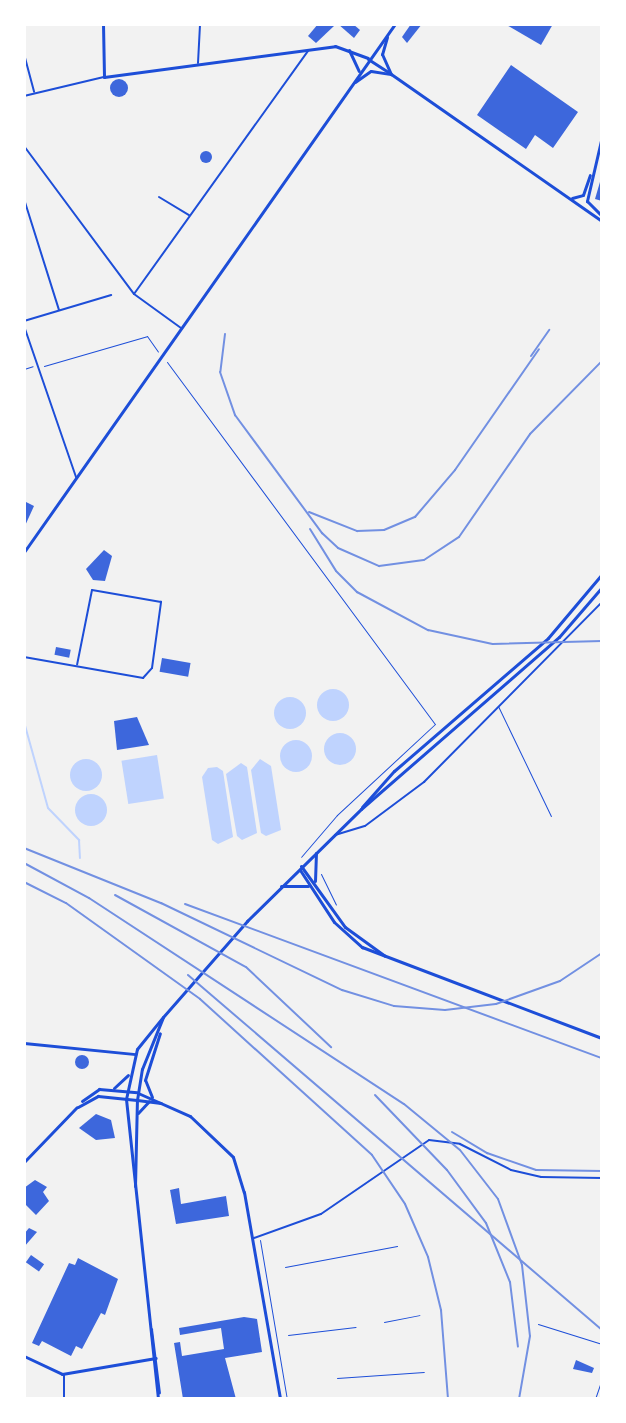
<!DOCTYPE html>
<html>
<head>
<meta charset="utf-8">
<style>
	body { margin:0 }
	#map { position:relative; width:626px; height:1423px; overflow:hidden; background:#f2f2f2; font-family:Inter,sans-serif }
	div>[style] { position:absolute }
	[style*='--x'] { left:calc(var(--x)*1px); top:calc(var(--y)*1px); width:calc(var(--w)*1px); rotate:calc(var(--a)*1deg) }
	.water>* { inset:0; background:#bfd3fe; transform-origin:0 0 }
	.round { border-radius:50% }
	.stream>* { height:2px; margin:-1px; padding:0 1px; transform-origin:1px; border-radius:1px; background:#bfd3fe }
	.building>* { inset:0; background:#3d67dc; transform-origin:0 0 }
	.path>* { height:1px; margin:-0.5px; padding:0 0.5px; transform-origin:0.5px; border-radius:0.5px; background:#1d4ed8 }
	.service>* { height:1px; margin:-0.5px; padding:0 0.5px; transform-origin:0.5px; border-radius:0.5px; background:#1d4ed8 }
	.minor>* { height:2px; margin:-1px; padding:0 1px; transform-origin:1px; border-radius:1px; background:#1d4ed8 }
	.tertiary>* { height:3px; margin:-1.5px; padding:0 1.5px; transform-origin:1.5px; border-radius:1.5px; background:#1d4ed8 }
	.secondary>* { height:3px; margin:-1.5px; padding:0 1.5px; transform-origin:1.5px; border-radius:1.5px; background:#1d4ed8 }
	.primary>* { height:3px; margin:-1.5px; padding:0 1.5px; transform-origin:1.5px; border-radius:1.5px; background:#1d4ed8 }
	.rail>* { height:2px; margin:-1px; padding:0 1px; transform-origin:1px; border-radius:1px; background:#7290e2 }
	span { translate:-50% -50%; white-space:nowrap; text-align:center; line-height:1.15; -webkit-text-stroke:6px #fff; paint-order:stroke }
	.frame { position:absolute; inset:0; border:26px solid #fff; pointer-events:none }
</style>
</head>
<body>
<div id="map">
	<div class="water">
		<div class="round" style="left:317px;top:689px;width:32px;height:32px"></div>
		<div class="round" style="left:274px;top:697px;width:32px;height:32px"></div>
		<div class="round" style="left:324px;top:733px;width:32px;height:32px"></div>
		<div class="round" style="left:280px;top:740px;width:32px;height:32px"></div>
		<div style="left:157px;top:755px;width:44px;height:36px;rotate:81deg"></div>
		<div style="clip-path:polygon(260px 759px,271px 766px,281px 830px,266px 836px,261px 833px,251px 770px)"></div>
		<div class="round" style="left:70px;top:759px;width:32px;height:32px"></div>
		<div style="clip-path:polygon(241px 763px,247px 767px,257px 833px,242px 840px,237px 836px,226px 774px)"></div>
		<div style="clip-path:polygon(217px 767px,223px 771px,233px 837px,218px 844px,212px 840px,202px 777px,208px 768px)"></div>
		<div class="round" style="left:75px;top:794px;width:32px;height:32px"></div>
	</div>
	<div class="stream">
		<div style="--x:24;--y:722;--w:89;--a:74.4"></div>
		<div style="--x:48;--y:808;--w:45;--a:45.9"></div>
		<div style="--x:79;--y:840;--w:18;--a:87"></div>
	</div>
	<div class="building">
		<div style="clip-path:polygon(318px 24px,334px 26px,316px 43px,308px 36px)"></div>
		<div style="clip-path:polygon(338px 24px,353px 24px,360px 30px,354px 38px)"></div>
		<div style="clip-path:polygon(411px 24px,422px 24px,407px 43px,402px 37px)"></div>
		<div style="clip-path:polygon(505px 24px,553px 24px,541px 45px)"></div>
		<div style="clip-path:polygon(511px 65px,578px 112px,553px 148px,535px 135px,526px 149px,477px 115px)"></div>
		<div class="round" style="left:110px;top:79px;width:18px;height:18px"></div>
		<div class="round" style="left:200px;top:151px;width:12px;height:12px"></div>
		<div style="clip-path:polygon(602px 175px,602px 201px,595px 199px)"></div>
		<div style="clip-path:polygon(24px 501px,34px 506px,24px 528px)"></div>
		<div style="clip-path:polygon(104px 550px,112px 556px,105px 581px,93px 580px,86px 569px)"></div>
		<div style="left:56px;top:647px;width:15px;height:8px;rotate:11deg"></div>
		<div style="left:162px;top:658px;width:29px;height:14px;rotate:10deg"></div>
		<div style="clip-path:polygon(137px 717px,149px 745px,117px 750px,114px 721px)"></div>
		<div class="round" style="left:75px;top:1055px;width:14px;height:14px"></div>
		<div style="clip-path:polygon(96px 1114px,111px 1120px,115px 1138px,96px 1140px,79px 1128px)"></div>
		<div style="clip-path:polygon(35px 1180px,47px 1187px,43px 1192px,49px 1201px,36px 1215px,24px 1203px,24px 1188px)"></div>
		<div style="clip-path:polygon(179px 1188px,181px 1204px,226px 1196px,229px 1216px,176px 1224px,170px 1190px)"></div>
		<div style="clip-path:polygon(29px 1228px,37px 1232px,24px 1247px,24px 1234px)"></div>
		<div style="left:31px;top:1255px;width:16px;height:9px;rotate:35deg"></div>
		<div style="clip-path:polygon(78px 1258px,118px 1279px,105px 1315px,101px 1313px,82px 1349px,76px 1346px,71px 1356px,42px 1341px,39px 1346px,32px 1343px,69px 1263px,75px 1265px)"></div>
		<div style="clip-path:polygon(244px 1317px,257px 1319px,262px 1352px,225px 1358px,236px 1399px,183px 1399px,174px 1343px,180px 1342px,182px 1356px,224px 1349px,221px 1328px,180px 1335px,179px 1328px)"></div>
		<div style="clip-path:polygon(576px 1360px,594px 1368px,592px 1373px,573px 1369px)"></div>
	</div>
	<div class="path">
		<div style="--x:167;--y:362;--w:450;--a:53.5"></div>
		<div style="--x:435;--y:724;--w:134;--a:137.1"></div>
		<div style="--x:337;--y:815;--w:55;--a:130.6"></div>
		<div style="--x:44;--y:366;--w:107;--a:-16.2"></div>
		<div style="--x:147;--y:336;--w:19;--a:55"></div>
		<div style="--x:24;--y:369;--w:9;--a:-18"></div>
		<div style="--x:321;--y:874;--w:34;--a:64"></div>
		<div style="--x:260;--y:1240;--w:161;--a:80.4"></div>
	</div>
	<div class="service">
		<div style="--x:498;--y:706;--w:122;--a:64.3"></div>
		<div style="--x:285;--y:1267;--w:114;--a:-10.6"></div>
		<div style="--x:384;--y:1322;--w:36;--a:-11"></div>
		<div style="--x:538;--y:1324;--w:67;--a:17.4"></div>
		<div style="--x:288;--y:1335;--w:68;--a:-6.7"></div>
		<div style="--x:337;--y:1378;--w:87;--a:-3.9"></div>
		<div style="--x:595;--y:1399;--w:21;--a:-71"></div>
	</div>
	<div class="minor">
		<div style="--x:24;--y:54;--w:39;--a:75"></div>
		<div style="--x:198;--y:63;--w:39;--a:-87"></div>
		<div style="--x:24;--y:96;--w:82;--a:-13.4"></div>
		<div style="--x:24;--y:146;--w:184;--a:53.4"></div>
		<div style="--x:134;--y:294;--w:58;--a:35.9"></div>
		<div style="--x:159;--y:197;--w:35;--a:31"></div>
		<div style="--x:24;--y:199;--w:116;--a:72.5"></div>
		<div style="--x:134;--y:294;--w:299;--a:-54.4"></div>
		<div style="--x:24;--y:321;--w:91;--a:-16.6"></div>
		<div style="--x:24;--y:326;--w:160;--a:71"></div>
		<div style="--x:24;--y:657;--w:121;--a:10"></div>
		<div style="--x:143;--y:678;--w:13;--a:-48"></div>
		<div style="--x:152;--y:668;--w:67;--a:-82.2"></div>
		<div style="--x:161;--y:602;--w:70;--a:-170.1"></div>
		<div style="--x:92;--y:590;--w:76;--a:101.3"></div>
		<div style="--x:335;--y:835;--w:31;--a:-17"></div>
		<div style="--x:365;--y:826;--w:74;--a:-36.7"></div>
		<div style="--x:424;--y:782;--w:253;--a:-45.3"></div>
		<div style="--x:254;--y:1238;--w:71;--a:-19.7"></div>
		<div style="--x:321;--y:1214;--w:131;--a:-34.4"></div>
		<div style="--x:429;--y:1140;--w:31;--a:7"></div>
		<div style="--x:460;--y:1144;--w:57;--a:27"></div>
		<div style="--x:511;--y:1170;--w:31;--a:13"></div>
		<div style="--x:541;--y:1177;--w:61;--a:0.9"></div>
		<div style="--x:64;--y:1399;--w:24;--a:-90"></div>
	</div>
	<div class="tertiary">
		<div style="--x:103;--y:24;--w:53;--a:88.9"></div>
		<div style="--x:104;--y:77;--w:233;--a:-7.6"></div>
		<div style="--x:335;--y:46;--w:35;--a:20"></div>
		<div style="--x:349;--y:50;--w:23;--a:65"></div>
		<div style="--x:24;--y:1043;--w:112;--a:5.7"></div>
		<div style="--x:138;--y:1093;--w:57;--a:23.9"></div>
		<div style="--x:190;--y:1116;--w:59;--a:43.6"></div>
		<div style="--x:233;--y:1157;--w:37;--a:73"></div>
		<div style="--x:244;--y:1192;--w:210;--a:80.1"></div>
		<div style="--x:137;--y:1100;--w:24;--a:7"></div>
		<div style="--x:138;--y:1113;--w:16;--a:-47"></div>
		<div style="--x:24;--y:1356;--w:42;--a:25.3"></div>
		<div style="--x:62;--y:1374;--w:95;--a:-9.7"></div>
	</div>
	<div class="secondary">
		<div style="--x:387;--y:37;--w:18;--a:106"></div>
		<div style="--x:382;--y:54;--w:22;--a:66"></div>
		<div style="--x:368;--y:59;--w:24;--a:33"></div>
		<div style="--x:355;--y:82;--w:19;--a:-35"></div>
		<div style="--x:371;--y:71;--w:20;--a:9"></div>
		<div style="--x:391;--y:74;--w:257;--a:34.9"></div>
		<div style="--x:602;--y:136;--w:67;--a:103"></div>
		<div style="--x:587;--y:201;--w:21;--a:45"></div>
		<div style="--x:572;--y:198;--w:11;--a:-15"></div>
		<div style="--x:583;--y:195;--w:21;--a:-71"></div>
		<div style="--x:24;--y:552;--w:645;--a:-54.91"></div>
		<div style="--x:126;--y:1099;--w:302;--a:83.9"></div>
		<div style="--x:135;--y:1186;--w:86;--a:-88.7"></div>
		<div style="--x:151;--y:1329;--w:64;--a:82.9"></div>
	</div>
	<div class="primary">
		<div style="--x:362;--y:807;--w:48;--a:-48.4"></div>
		<div style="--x:394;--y:771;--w:203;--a:-40.8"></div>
		<div style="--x:548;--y:638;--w:84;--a:-49.8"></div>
		<div style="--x:301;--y:866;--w:75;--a:54.2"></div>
		<div style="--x:345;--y:927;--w:49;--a:35.9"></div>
		<div style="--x:300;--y:870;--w:62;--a:56.8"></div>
		<div style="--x:334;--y:922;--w:38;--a:42"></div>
		<div style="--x:362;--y:947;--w:257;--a:20.8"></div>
		<div style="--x:315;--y:881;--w:28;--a:-88"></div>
		<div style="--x:281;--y:886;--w:27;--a:0"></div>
		<div style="--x:114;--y:1088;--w:19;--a:-43"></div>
		<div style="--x:152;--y:1097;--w:18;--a:-112"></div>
		<div style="--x:145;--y:1080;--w:49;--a:-72.3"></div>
		<div style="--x:126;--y:1099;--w:51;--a:-77.6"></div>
		<div style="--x:137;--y:1049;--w:40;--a:-51"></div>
		<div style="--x:82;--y:1101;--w:21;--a:-35"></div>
		<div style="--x:99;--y:1089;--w:38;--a:5"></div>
		<div style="--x:78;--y:1107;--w:23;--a:-29"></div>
		<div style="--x:98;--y:1096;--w:39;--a:6"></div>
		<div style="--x:137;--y:1100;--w:31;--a:-81"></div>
		<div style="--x:142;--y:1069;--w:56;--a:-68"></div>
		<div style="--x:163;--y:1017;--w:128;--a:-48.8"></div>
		<div style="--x:247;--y:921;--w:160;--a:-44.5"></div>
		<div style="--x:361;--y:809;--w:262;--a:-41"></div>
		<div style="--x:559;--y:637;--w:66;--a:-49.3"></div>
		<div style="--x:24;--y:1162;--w:76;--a:-46.1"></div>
	</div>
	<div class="rail">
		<div style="--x:225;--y:334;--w:38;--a:97"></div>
		<div style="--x:220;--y:372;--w:46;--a:70.8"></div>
		<div style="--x:235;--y:415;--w:147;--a:53.6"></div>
		<div style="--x:322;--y:533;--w:22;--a:43"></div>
		<div style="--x:338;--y:548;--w:45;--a:23.7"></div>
		<div style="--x:379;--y:566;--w:45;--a:-7.6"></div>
		<div style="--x:424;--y:560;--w:42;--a:-33.3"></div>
		<div style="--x:459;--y:537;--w:125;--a:-55.4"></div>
		<div style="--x:530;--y:434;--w:103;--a:-45.4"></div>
		<div style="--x:531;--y:356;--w:32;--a:-55"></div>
		<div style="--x:309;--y:512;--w:52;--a:21.6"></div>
		<div style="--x:357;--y:531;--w:27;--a:-2"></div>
		<div style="--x:384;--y:530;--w:34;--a:-23"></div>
		<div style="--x:415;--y:517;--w:62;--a:-49.6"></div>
		<div style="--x:455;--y:470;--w:147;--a:-55.2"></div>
		<div style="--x:310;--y:529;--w:49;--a:58.2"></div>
		<div style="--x:336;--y:571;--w:30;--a:45"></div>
		<div style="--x:357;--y:592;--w:81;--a:28.2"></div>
		<div style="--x:428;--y:630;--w:66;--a:12.2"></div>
		<div style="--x:493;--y:644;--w:109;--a:-1.6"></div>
		<div style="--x:24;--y:848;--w:148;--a:21.9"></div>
		<div style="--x:161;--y:903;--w:201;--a:25.7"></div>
		<div style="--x:342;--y:990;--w:54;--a:17.1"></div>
		<div style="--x:394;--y:1006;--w:51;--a:4.5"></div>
		<div style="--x:445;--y:1010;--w:51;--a:-6.7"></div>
		<div style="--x:496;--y:1004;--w:68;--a:-19.8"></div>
		<div style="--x:560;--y:981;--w:50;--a:-33.7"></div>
		<div style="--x:24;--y:863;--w:74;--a:28.3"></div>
		<div style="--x:89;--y:898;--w:376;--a:33.2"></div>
		<div style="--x:404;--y:1104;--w:72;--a:39.4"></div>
		<div style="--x:460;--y:1150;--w:62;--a:52.2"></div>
		<div style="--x:498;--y:1199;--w:70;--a:70"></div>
		<div style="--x:522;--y:1265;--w:71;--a:83.6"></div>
		<div style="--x:530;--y:1336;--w:64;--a:99.9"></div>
		<div style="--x:24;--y:882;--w:47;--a:26.6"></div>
		<div style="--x:66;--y:903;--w:165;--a:35.6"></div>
		<div style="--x:200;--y:999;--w:232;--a:42.2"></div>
		<div style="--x:372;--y:1155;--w:59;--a:56"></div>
		<div style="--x:405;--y:1204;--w:58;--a:66.5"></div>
		<div style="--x:428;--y:1257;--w:55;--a:76.2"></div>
		<div style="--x:441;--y:1310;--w:89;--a:85.5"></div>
		<div style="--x:115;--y:895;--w:149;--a:28.8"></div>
		<div style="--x:246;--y:967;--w:117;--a:43.3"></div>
		<div style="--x:185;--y:904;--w:445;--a:20.3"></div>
		<div style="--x:188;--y:975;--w:545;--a:40.61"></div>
		<div style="--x:375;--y:1095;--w:104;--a:46.2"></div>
		<div style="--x:447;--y:1170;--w:66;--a:53.7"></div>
		<div style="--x:486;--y:1223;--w:64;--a:67.9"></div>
		<div style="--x:510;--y:1282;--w:65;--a:83"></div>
		<div style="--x:452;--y:1132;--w:41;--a:31"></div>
		<div style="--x:487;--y:1153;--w:52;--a:19.1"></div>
		<div style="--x:536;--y:1170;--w:66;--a:0.9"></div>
	</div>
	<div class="frame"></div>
</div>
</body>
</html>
